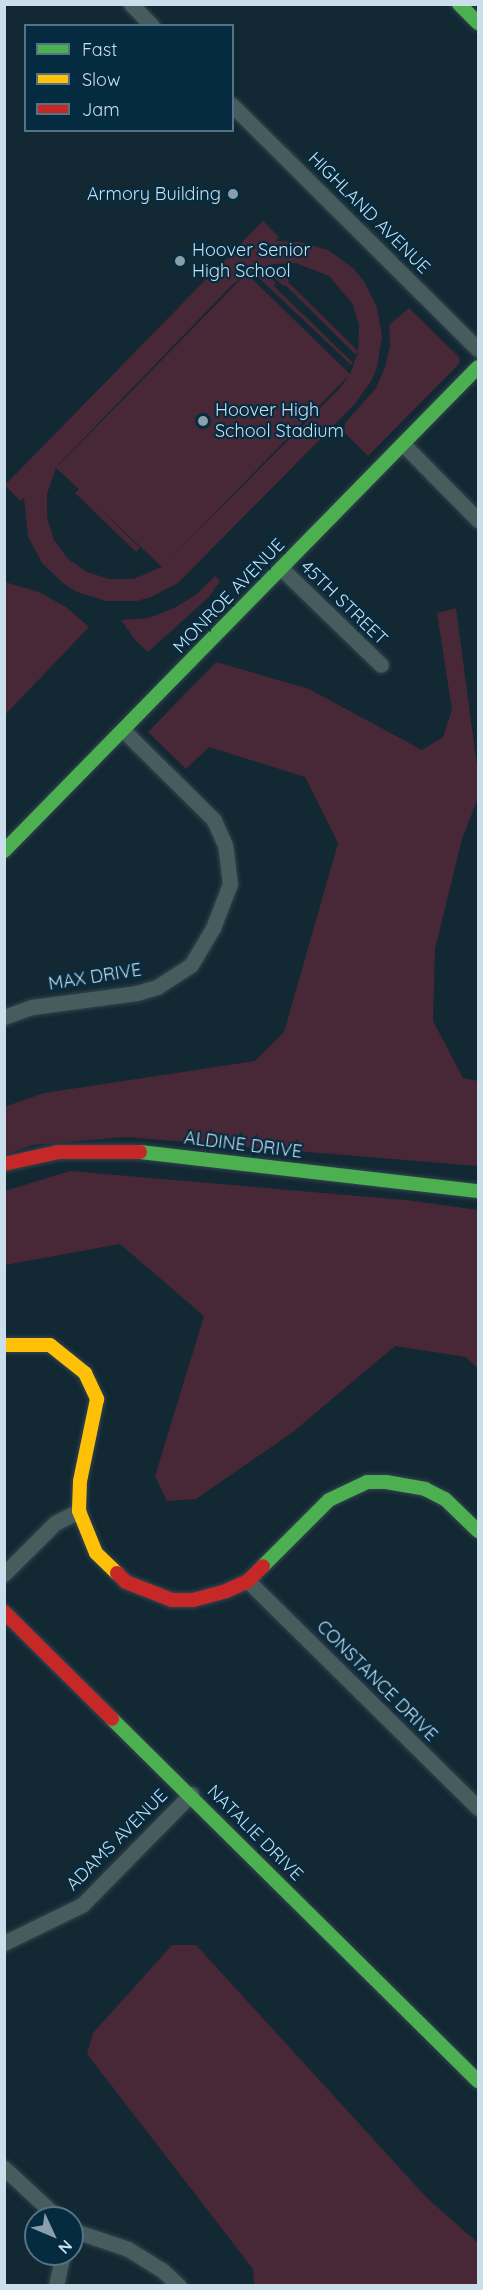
<!DOCTYPE html>
<html>
<head>
<meta charset="utf-8">
<style>
	body { margin:0 }
	#map { position:relative; width:483px; height:2290px; overflow:hidden; background:#122833; font-family:Quicksand,sans-serif }
	div>[style] { position:absolute }
	[style*='--x'] { left:calc(var(--x)*1px); top:calc(var(--y)*1px); width:calc(var(--w)*1px); rotate:calc(var(--a)*1deg) }
	.green>* { inset:0; background:#482736 }
	.roads { filter:drop-shadow(0 0 2px #32444e) drop-shadow(0 0 2px #32444e) }
	.street>* { height:15px; margin:-7.5px; padding:0 7.5px; transform-origin:7.5px; border-radius:7.5px; background:#475c5c }
	.fast>* { height:14px; margin:-7px; padding:0 7px; transform-origin:7px; border-radius:7px; background:#4caf50 }
	.slow>* { height:14px; margin:-7px; padding:0 7px; transform-origin:7px; border-radius:7px; background:#ffc107 }
	.jam>* { height:14px; margin:-7px; padding:0 7px; transform-origin:7px; border-radius:7px; background:#c62828 }
	.dots>* { width:16px; height:16px; translate:-50% -50%; box-sizing:border-box; border:3px solid #052b41; border-radius:50% }
	span { translate:-50% -50%; white-space:nowrap; text-align:center; line-height:1.15; -webkit-text-stroke:4.5px #052b41; paint-order:stroke }
	.poi-label { font-size:18px; color:#cadeeb }
	.right { translate:-100% -50%; text-align:right }
	.left { translate:0 -50%; text-align:left }
	.street-label { font-size:18px; color:#cadeeb }
	.frame { position:absolute; inset:0; border:6px solid #cadeeb; pointer-events:none }
	.legend { position:absolute; left:24px; top:24px; width:210px; height:108px; box-sizing:border-box; background:#052b41; border:2px solid #547385; margin:0; padding:8px 10px; list-style:none; font-size:18px; color:#cadeeb }
	.legend li { display:flex; align-items:center; gap:12px; height:30px }
	.legend b { width:30px; border:2px solid #547385 }
	.north { position:absolute; left:24px; top:2206px; width:60px; height:60px; box-sizing:border-box; background:#052b41; border:2px solid #547385; border-radius:50%; rotate:134deg; font-size:16px; font-weight:700; line-height:24px; text-align:center; color:#cadeeb }
	.north::after { content:''; display:block; margin:auto; width:21px; height:27px; background:#8a9eab; clip-path:polygon(50% 0,100% 100%,50% 72%,0 100%) }
</style>
</head>
<body>
<div id="map">
	<div class="green">
		<div style="clip-path:polygon(evenodd,263px 221px,279px 237px,276px 241px,300px 242px,328px 250px,353px 268px,363px 280px,377px 307px,382px 337px,377px 367px,372px 380px,354px 405px,178px 583px,151px 597px,137px 601px,106px 601px,77px 592px,64px 584px,42px 563px,28px 536px,24px 498px,20px 501px,5px 485px,263px 221px,296px 263px,329px 276px,352px 303px,359px 325px,358px 351px,288px 282px,289px 280px,276px 267px,269px 273px,283px 286px,285px 285px,355px 354px,358px 352px,350px 374px,247px 274px,273px 264px,296px 263px,263px 221px,244px 276px,59px 465px,58px 465px,232px 285px,244px 276px,263px 221px,348px 377px,338px 390px,165px 564px,347px 377px,348px 377px,263px 221px,56px 468px,79px 489px,75px 493px,136px 552px,140px 548px,93px 502px,162px 567px,133px 579px,109px 579px,87px 572px,68px 559px,54px 540px,47px 518px,47px 494px,56px 468px)"></div>
		<div style="clip-path:polygon(263px 270px,276px 283px,274px 286px,353px 363px,351px 365px,257px 276px)"></div>
		<div style="clip-path:polygon(409px 308px,459px 357px,460px 363px,368px 456px,344px 432px,345px 423px,376px 388px,385px 367px,390px 346px,389px 325px)"></div>
		<div style="clip-path:polygon(215px 576px,220px 581px,209px 597px,148px 652px,136px 641px,121px 620px,149px 618px,174px 608px,196px 595px)"></div>
		<div style="clip-path:polygon(5px 582px,39px 592px,66px 607px,89px 627px,5px 715px)"></div>
		<div style="clip-path:polygon(456px 608px,478px 773px,478px 798px,462px 839px,435px 949px,433px 1021px,463px 1078px,478px 1081px,478px 1166px,126px 1137px,33px 1145px,5px 1155px,4px 1107px,44px 1093px,255px 1061px,284px 1032px,338px 843px,305px 777px,209px 747px,186px 769px,148px 732px,216px 662px,309px 689px,422px 750px,443px 737px,452px 710px,437px 613px)"></div>
		<div style="clip-path:polygon(70px 1171px,406px 1200px,478px 1210px,478px 1369px,466px 1357px,395px 1346px,293px 1432px,196px 1499px,167px 1501px,155px 1476px,204px 1316px,120px 1244px,5px 1265px,5px 1191px)"></div>
		<div style="clip-path:polygon(172px 1945px,196px 1945px,428px 2199px,478px 2243px,478px 2285px,254px 2285px,253px 2269px,87px 2054px,93px 2033px)"></div>
	</div>
	<div class="roads">
		<div class="street">
			<div style="--x:131;--y:4;--w:30;--a:46"></div>
			<div style="--x:232;--y:105;--w:346;--a:44.8"></div>
			<div style="--x:403;--y:444;--w:107;--a:45.4"></div>
			<div style="--x:281;--y:568;--w:139;--a:44.1"></div>
			<div style="--x:4;--y:1017;--w:30;--a:-20"></div>
			<div style="--x:32;--y:1007;--w:106;--a:-7.6"></div>
			<div style="--x:137;--y:993;--w:21;--a:-17"></div>
			<div style="--x:157;--y:987;--w:40;--a:-32.9"></div>
			<div style="--x:191;--y:965;--w:43;--a:-59.3"></div>
			<div style="--x:213;--y:928;--w:47;--a:-68.9"></div>
			<div style="--x:230;--y:884;--w:39;--a:-97"></div>
			<div style="--x:225;--y:845;--w:27;--a:-114"></div>
			<div style="--x:214;--y:820;--w:128;--a:-135.3"></div>
			<div style="--x:4;--y:1574;--w:72;--a:-45"></div>
			<div style="--x:55;--y:1523;--w:27;--a:-27"></div>
			<div style="--x:248;--y:1581;--w:323;--a:44.6"></div>
			<div style="--x:4;--y:1943;--w:87;--a:-26"></div>
			<div style="--x:82;--y:1905;--w:156;--a:-45.5"></div>
			<div style="--x:4;--y:2168;--w:74;--a:42.8"></div>
			<div style="--x:72;--y:2230;--w:59;--a:18.7"></div>
			<div style="--x:128;--y:2249;--w:40;--a:32"></div>
			<div style="--x:162;--y:2270;--w:23;--a:43"></div>
			<div style="--x:56;--y:2286;--w:33;--a:-78"></div>
		</div>
		<div class="fast">
			<div style="--x:459;--y:4;--w:27;--a:45"></div>
			<div style="--x:4;--y:851;--w:677;--a:-45.6"></div>
			<div style="--x:140;--y:1152;--w:340;--a:6.6"></div>
			<div style="--x:263;--y:1566;--w:93;--a:-45"></div>
			<div style="--x:329;--y:1500;--w:42;--a:-25.3"></div>
			<div style="--x:367;--y:1482;--w:19;--a:0"></div>
			<div style="--x:386;--y:1482;--w:40;--a:10"></div>
			<div style="--x:425;--y:1489;--w:22;--a:27"></div>
			<div style="--x:445;--y:1499;--w:46;--a:44.1"></div>
			<div style="--x:112;--y:1719;--w:515;--a:44.69"></div>
		</div>
		<div class="slow">
			<div style="--x:4;--y:1345;--w:46;--a:0"></div>
			<div style="--x:50;--y:1345;--w:45;--a:38.7"></div>
			<div style="--x:85;--y:1373;--w:29;--a:65"></div>
			<div style="--x:97;--y:1399;--w:84;--a:101.7"></div>
			<div style="--x:80;--y:1481;--w:30;--a:92"></div>
			<div style="--x:79;--y:1511;--w:45;--a:68"></div>
			<div style="--x:96;--y:1553;--w:29;--a:44"></div>
		</div>
		<div class="jam">
			<div style="--x:4;--y:1164;--w:55;--a:-12.5"></div>
			<div style="--x:58;--y:1152;--w:82;--a:0"></div>
			<div style="--x:117;--y:1573;--w:13;--a:45"></div>
			<div style="--x:126;--y:1582;--w:49;--a:21.4"></div>
			<div style="--x:172;--y:1600;--w:21;--a:0"></div>
			<div style="--x:193;--y:1600;--w:34;--a:-15"></div>
			<div style="--x:226;--y:1591;--w:24;--a:-24"></div>
			<div style="--x:248;--y:1581;--w:21;--a:-45"></div>
			<div style="--x:4;--y:1612;--w:152;--a:44.7"></div>
		</div>
	</div>
	<div class="dots">
		<div style="left:233px;top:194px;background:#8a9eab"></div>
		<div style="left:180px;top:261px;background:#8a9eab"></div>
		<div style="left:203px;top:421px;background:#8a9eab"></div>
	</div>
	<div class="poi-label">
		<span class="right" style="left:221px;top:194px">Armory Building</span>
		<span class="left" style="left:192px;top:261px">Hoover Senior<br>High School</span>
		<span class="left" style="left:215px;top:421px">Hoover High<br>School Stadium</span>
	</div>
	<div class="street-label">
		<span style="left:369px;top:213px;rotate:45deg">HIGHLAND AVENUE</span>
		<span style="left:229px;top:596px;rotate:-46deg">MONROE AVENUE</span>
		<span style="left:344px;top:603px;rotate:44deg">45TH STREET</span>
		<span style="left:95px;top:977px;rotate:-9deg">MAX DRIVE</span>
		<span style="left:243px;top:1145px;rotate:7deg">ALDINE DRIVE</span>
		<span style="left:377px;top:1681px;rotate:45deg">CONSTANCE DRIVE</span>
		<span style="left:255px;top:1833px;rotate:45deg">NATALIE DRIVE</span>
		<span style="left:117px;top:1840px;rotate:-45deg">ADAMS AVENUE</span>
	</div>
	<div class="frame"></div>
	<ul class="legend">
	<li><b style="height:8px;background:#4caf50"></b>Fast</li>
	<li><b style="height:8px;background:#ffc107"></b>Slow</li>
	<li><b style="height:8px;background:#c62828"></b>Jam</li>
	</ul>
	<div class="north">N</div>
</div>
</body>
</html>
